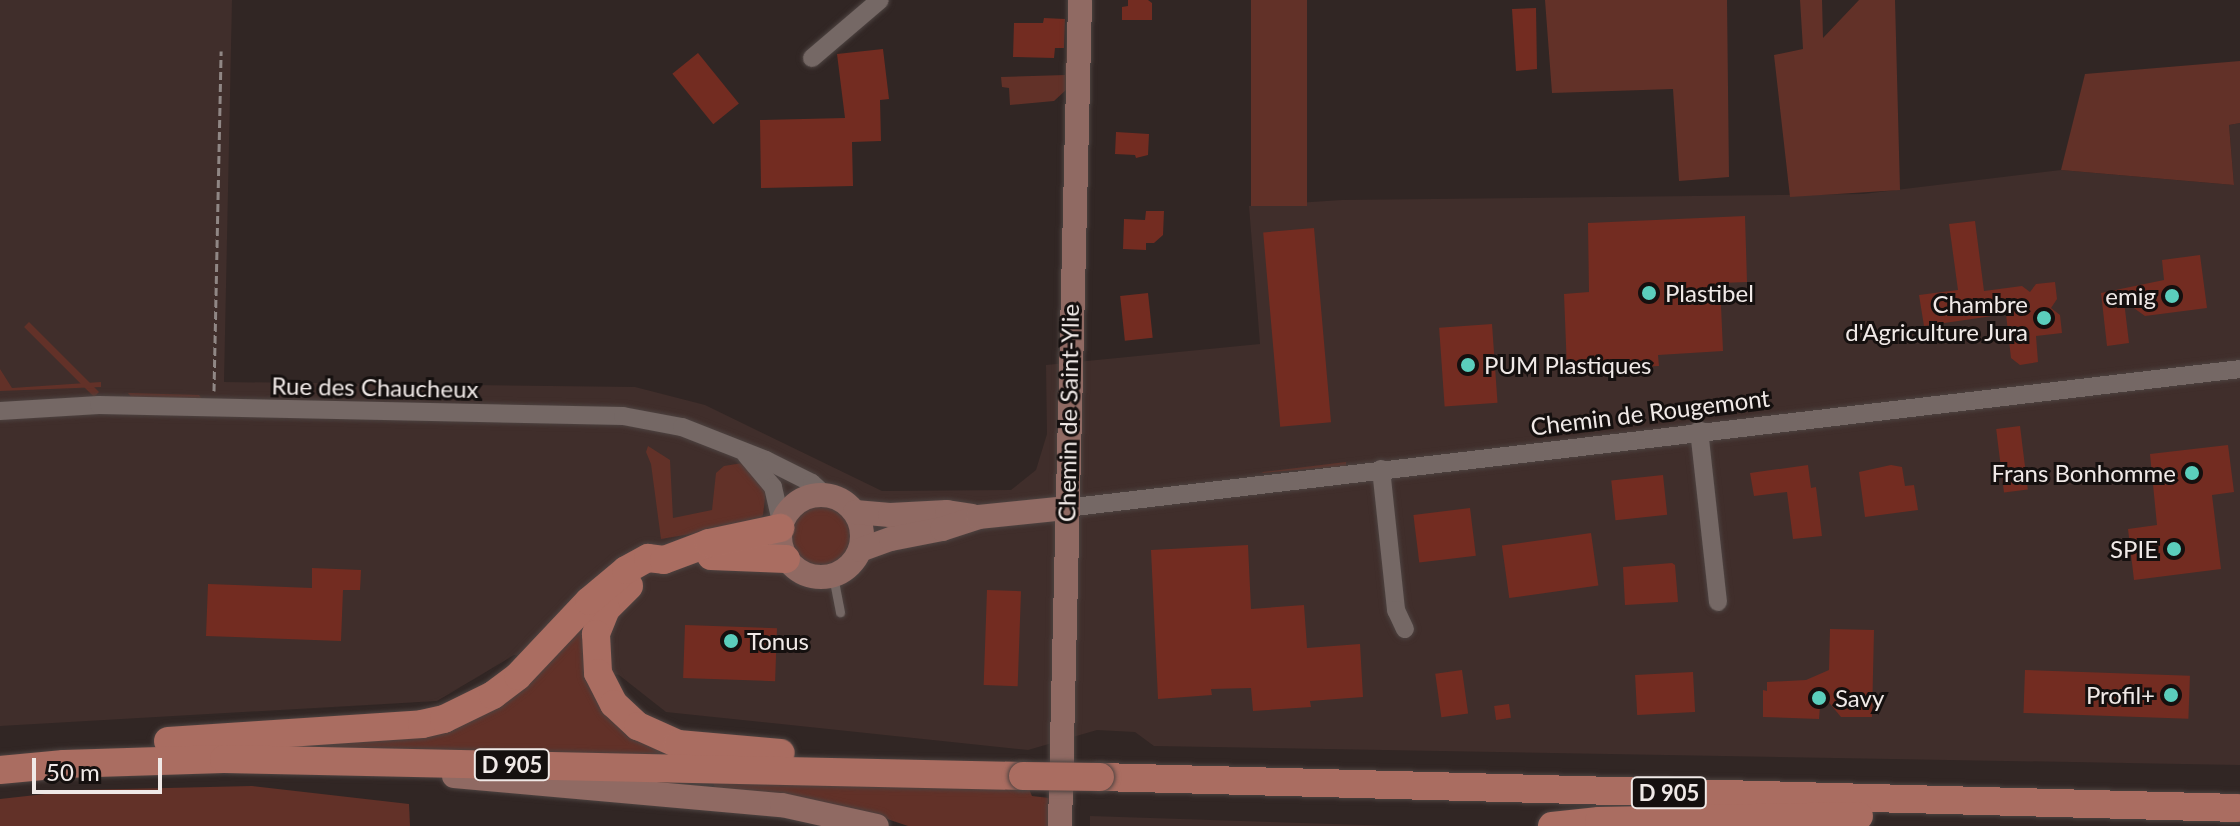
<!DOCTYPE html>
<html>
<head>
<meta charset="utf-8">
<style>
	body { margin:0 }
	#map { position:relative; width:2240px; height:826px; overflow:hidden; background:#312624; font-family:Lato,sans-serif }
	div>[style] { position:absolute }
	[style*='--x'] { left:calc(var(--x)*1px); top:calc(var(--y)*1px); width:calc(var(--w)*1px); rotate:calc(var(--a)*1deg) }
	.built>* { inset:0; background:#402e2b }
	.green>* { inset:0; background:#623128; transform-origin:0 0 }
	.round { border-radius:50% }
	.building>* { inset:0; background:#732c21; transform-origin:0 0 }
	.path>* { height:3px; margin-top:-1.5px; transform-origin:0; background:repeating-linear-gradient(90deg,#908785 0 8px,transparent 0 12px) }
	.roads { filter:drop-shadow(0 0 2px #4d4341) drop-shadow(0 0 2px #4d4341) }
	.lane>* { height:9px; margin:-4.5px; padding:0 4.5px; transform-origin:4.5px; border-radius:4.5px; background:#756865 }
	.street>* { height:18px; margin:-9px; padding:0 9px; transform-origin:9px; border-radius:9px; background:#756865 }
	.secondary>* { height:24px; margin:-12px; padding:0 12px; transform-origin:12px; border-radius:12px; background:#906a63 }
	.secondary>.ring { margin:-12px; padding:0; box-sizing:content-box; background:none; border:24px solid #906a63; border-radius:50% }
	.primary>* { height:28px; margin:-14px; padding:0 14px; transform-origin:14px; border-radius:14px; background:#aa6d61 }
	.bridges { filter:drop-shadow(0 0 2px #4d4341) drop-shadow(0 0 2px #4d4341) }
	.primary-bridge>* { height:28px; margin:-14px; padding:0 14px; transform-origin:14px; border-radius:14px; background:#aa6d61 }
	.dots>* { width:22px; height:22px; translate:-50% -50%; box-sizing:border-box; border:4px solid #15100f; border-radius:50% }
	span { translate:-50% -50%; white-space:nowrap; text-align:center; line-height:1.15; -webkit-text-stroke:6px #15100f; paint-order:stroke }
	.shield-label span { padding:2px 6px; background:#15100f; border:2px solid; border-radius:6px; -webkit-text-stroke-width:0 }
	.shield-label { font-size:22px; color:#f0e9e7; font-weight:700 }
	.poi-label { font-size:24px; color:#f0e9e7 }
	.left { translate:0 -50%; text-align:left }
	.right { translate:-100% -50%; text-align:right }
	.street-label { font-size:24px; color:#f0e9e7 }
	.scale { position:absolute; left:32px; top:758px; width:130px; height:36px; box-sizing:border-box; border:4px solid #f0e9e7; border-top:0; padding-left:10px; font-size:24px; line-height:28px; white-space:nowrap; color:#f0e9e7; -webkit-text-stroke:6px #15100f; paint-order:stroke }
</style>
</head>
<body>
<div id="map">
	<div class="built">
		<div style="clip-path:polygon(0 0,232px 0,224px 382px,635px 387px,705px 405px,882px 491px,1011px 490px,1036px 470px,1047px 434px,1046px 365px,1260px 344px,1249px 206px,1342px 200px,1863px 194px,2061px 170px,2234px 185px,2229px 125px,2240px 123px,2240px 765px,1154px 746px,1135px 732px,1097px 730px,1028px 750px,666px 712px,619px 675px,514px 655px,437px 701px,0 726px)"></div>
		<div style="clip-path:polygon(1090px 816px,1396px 826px,1090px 826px)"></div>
	</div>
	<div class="green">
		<div style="clip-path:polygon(1069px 0,1067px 89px,1054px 101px,1010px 105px,1009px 88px,1002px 87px,1001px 77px,1065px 75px)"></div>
		<div style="left:1251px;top:0;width:56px;height:206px"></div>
		<div style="clip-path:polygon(1545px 0,1727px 0,1729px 177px,1679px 181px,1673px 89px,1552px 93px)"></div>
		<div style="clip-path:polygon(1800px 0,1822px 0,1823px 38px,1859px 0,1895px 0,1900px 190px,1790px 197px,1774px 55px,1803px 49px)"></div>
		<div style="clip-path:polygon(2240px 61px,2240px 123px,2229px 125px,2234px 185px,2061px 170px,2085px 74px)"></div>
		<div style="clip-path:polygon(0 369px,12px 388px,101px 382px,101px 387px,0 391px)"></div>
		<div style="left:99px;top:392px;width:7px;height:99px;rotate:135deg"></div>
		<div style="clip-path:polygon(128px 393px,199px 395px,202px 399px,132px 398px)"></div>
		<div style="clip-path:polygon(648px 446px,670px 460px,673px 518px,712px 510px,716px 473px,724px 466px,742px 463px,766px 490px,763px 515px,756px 523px,661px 539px,651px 464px,646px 452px)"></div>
		<div style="clip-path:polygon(1346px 462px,1346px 466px,1262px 473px,1263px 472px)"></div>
		<div class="round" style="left:789px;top:504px;width:64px;height:64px"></div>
		<div style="clip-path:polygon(586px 621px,590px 663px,676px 755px,264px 746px,411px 732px)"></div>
		<div style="clip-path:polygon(713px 783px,1029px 789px,1032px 796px,1049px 798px,1048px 826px,908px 826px,875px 815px,715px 787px)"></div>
		<div style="clip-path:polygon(252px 786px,409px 804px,410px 826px,0 826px,0 799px,81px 790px)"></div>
	</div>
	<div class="building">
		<div style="clip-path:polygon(1128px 0,1148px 0,1152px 3px,1152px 20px,1122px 20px,1122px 7px,1128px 6px)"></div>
		<div style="clip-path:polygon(1536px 8px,1537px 69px,1516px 71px,1512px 9px)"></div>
		<div style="clip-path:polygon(1044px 18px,1065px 19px,1064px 48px,1055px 48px,1054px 58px,1013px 57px,1014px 23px,1043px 23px)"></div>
		<div style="clip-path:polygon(883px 49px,889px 99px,880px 100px,881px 141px,852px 142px,853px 186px,761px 188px,760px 120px,845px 118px,837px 54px)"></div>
		<div style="left:698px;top:53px;width:65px;height:33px;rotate:51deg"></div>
		<div style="clip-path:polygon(1116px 132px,1149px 134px,1148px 155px,1136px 158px,1135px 155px,1115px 154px)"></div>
		<div style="clip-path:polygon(1146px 211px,1164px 211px,1163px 235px,1154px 243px,1146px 243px,1146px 250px,1123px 249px,1124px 219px,1145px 220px)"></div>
		<div style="clip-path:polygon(1745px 216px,1747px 282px,1720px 283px,1723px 351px,1658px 355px,1659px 366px,1567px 370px,1564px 294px,1589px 292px,1588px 223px)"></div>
		<div style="clip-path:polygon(1975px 221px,1984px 291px,2022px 286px,2030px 292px,2036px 284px,2055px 282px,2057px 299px,2051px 308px,2060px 315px,2062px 333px,2036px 336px,2038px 362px,2020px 365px,2011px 358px,2006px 314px,1924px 326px,1919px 295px,1958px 290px,1949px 224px)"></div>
		<div style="left:1314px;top:228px;width:195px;height:51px;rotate:85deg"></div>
		<div style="clip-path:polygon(2200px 255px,2207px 308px,2145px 316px,2124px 301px,2129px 343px,2107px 346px,2101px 293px,2164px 280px,2162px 260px)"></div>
		<div style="left:1148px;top:293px;width:45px;height:28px;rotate:84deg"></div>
		<div style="left:1492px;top:324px;width:79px;height:53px;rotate:86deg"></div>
		<div style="left:2020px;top:426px;width:64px;height:24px;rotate:83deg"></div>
		<div style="clip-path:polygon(2228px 445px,2234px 492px,2212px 495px,2221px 569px,2134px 580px,2128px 529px,2157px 525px,2150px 454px)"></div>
		<div style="clip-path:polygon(1808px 465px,1811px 488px,1816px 487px,1822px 536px,1793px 539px,1787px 492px,1754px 496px,1750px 473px)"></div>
		<div style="clip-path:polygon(1891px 465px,1902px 467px,1905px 486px,1914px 485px,1918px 510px,1865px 517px,1859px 472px)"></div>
		<div style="left:1663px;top:475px;width:40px;height:52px;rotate:84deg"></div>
		<div style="left:1470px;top:508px;width:48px;height:57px;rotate:83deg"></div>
		<div style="left:1591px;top:533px;width:53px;height:90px;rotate:82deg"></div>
		<div style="clip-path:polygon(1248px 545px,1251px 609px,1304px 605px,1307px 648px,1360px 644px,1363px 697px,1310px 701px,1311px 707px,1253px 711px,1251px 688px,1211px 689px,1212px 695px,1158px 699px,1151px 550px)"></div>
		<div style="clip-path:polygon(1672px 563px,1675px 565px,1678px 602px,1625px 605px,1623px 567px)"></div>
		<div style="clip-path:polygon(312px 568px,361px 570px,360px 590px,343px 590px,341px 641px,206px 636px,208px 584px,312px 588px)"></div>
		<div style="left:987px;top:590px;width:34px;height:95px;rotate:2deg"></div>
		<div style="left:685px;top:625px;width:92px;height:53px;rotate:2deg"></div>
		<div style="clip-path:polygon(1830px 629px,1874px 630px,1872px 717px,1841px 717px,1821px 693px,1819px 719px,1763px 717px,1763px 690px,1767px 691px,1767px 682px,1806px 680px,1829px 670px)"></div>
		<div style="left:1462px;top:670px;width:44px;height:27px;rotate:82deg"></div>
		<div style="left:2025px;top:670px;width:165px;height:43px;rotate:2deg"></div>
		<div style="left:1693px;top:672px;width:40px;height:58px;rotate:87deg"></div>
		<div style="left:1509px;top:704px;width:14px;height:15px;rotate:82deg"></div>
	</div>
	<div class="path">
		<div style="--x:214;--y:391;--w:340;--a:-88.8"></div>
	</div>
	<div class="roads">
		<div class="lane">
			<div style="--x:833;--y:576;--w:37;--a:79"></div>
		</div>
		<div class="street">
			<div style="--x:812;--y:58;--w:89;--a:-40.5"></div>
			<div style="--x:0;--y:411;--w:99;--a:-3.5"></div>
			<div style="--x:99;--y:405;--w:524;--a:1.2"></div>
			<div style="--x:623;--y:416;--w:60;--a:10.6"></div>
			<div style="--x:682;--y:427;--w:90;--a:21.4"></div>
			<div style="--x:766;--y:460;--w:51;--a:26.6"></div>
			<div style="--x:812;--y:483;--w:16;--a:43"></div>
			<div style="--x:1699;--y:430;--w:173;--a:83.7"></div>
			<div style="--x:746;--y:455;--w:42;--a:49.8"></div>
			<div style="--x:773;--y:487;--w:37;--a:77"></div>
			<div style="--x:1381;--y:469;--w:142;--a:83.9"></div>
			<div style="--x:1396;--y:610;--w:21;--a:65"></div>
			<div style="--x:1066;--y:508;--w:1182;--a:-6.75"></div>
		</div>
		<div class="secondary">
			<div class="ring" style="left:780px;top:495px;width:58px;height:58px"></div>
			<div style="--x:855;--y:512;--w:35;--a:5"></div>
			<div style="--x:890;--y:515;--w:57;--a:-3"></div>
			<div style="--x:947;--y:512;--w:25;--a:9"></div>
			<div style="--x:860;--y:550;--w:33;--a:-20"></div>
			<div style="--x:891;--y:539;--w:52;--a:-11.1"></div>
			<div style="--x:942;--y:529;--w:38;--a:-18"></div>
			<div style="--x:978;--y:517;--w:88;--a:-5.8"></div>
			<div style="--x:454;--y:776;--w:329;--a:5.1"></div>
			<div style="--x:782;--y:805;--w:97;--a:12.5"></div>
			<div style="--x:1060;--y:826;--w:826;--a:-88.61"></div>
		</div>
		<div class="primary">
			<div style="--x:711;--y:556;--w:75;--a:2.3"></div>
			<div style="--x:629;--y:586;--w:33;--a:135"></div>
			<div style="--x:606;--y:609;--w:27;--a:112"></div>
			<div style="--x:596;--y:634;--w:39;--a:87"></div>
			<div style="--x:598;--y:673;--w:35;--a:63"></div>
			<div style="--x:614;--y:704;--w:33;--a:43"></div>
			<div style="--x:638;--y:726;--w:44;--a:24.2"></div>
			<div style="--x:678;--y:744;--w:103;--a:5"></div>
			<div style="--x:168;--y:741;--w:255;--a:-3.8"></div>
			<div style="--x:422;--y:724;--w:23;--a:-13"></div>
			<div style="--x:444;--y:719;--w:55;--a:-26.1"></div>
			<div style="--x:493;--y:695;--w:31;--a:-37"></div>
			<div style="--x:518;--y:676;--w:103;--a:-46.6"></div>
			<div style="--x:589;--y:601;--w:48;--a:-40"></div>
			<div style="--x:626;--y:570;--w:25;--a:-29"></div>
			<div style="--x:648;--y:558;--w:16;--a:7"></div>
			<div style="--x:664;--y:560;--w:48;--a:-20.7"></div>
			<div style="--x:709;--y:543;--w:73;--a:-11.9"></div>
			<div style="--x:0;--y:770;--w:64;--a:-5.4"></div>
			<div style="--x:64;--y:764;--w:160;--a:-1.8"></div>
			<div style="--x:224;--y:759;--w:799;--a:1.22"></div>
			<div style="--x:1100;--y:777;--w:1138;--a:1.56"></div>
			<div style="--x:1552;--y:826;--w:47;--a:-6.1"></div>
			<div style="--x:1599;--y:821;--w:260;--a:-1.1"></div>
		</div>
	</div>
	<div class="bridges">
		<div class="primary-bridge">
			<div style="--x:1023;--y:776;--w:77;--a:0.7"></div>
		</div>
	</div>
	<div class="dots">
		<div style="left:1649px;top:293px;background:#5bcebc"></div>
		<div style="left:2172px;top:296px;background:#5bcebc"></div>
		<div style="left:2044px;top:318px;background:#5bcebc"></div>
		<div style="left:1468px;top:365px;background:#5bcebc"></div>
		<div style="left:2192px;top:473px;background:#5bcebc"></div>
		<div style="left:2174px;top:549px;background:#5bcebc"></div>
		<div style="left:731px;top:641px;background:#5bcebc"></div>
		<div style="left:2171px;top:695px;background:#5bcebc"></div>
		<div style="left:1819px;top:698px;background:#5bcebc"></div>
	</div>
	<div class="shield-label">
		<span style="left:512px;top:765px">D 905</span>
		<span style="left:1669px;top:793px">D 905</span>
	</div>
	<div class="poi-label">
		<span class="left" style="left:1665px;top:293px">Plastibel</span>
		<span class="right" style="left:2156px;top:296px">emig</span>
		<span class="right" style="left:2028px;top:318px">Chambre<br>d'Agriculture Jura</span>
		<span class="left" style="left:1484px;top:365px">PUM Plastiques</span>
		<span class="right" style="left:2176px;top:473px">Frans Bonhomme</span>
		<span class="right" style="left:2158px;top:549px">SPIE</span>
		<span class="left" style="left:747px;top:641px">Tonus</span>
		<span class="right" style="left:2155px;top:695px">Profil+</span>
		<span class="left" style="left:1835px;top:698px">Savy</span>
	</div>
	<div class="street-label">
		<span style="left:375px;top:387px;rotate:1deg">Rue des Chaucheux</span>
		<span style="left:1650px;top:412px;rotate:-7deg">Chemin de Rougemont</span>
		<span style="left:1068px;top:413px;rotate:-89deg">Chemin de Saint-Ylie</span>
	</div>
	<div class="scale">50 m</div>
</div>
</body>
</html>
